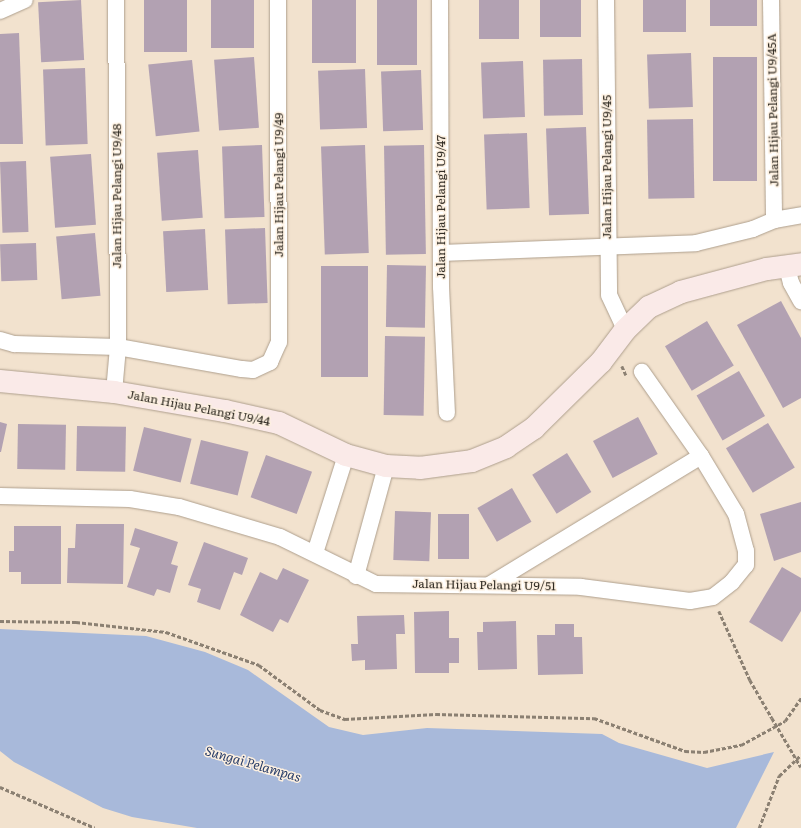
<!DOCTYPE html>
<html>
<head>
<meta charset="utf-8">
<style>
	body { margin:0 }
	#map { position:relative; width:801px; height:828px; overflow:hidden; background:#f2e2ce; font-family:Literata,serif }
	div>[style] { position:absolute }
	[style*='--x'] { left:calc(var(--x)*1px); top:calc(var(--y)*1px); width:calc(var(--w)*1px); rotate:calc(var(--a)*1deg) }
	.water>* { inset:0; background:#a8b9da }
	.building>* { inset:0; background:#b2a1b2; transform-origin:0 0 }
	.path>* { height:2.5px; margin-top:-1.25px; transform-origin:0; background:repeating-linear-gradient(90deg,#8b8072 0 4px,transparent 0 6px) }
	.roads { filter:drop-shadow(0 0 1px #ae9f8d) drop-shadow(0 0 1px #ae9f8d) }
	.street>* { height:16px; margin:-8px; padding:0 8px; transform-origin:8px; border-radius:8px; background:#fff }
	.secondary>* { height:22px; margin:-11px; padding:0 11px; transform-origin:11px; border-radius:11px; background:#faeae8 }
	.path-bridge>* { height:2.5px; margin-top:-1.25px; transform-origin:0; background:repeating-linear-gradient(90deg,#8b8072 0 4px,transparent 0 6px) }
	span { translate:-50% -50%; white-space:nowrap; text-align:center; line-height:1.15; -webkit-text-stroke:3px #fdf0e0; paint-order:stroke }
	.street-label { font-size:12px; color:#2b261e }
	.water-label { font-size:13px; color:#293e6a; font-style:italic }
</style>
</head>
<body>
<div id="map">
	<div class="water">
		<div style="clip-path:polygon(0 629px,146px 636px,205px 652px,248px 670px,329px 727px,363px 735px,427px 728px,602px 734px,619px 743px,707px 768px,774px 752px,736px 828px,197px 828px,132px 817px,103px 808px,14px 762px,0 751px)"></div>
	</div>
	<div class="building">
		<div style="left:81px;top:0;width:60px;height:43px;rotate:87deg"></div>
		<div style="left:144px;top:0;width:43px;height:52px"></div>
		<div style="left:211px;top:0;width:43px;height:48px"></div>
		<div style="left:312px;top:0;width:44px;height:63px"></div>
		<div style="left:377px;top:0;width:40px;height:65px"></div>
		<div style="left:479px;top:0;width:40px;height:39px"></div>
		<div style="left:540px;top:0;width:41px;height:37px"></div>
		<div style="left:643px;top:0;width:43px;height:32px"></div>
		<div style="left:710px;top:0;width:47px;height:26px"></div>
		<div style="clip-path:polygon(19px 33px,23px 144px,0 144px,0 34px)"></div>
		<div style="left:691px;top:53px;width:54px;height:44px;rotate:88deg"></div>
		<div style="left:254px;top:57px;width:71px;height:40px;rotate:86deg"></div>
		<div style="left:713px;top:57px;width:44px;height:124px"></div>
		<div style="left:582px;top:59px;width:56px;height:39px;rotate:89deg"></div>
		<div style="left:192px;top:60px;width:72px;height:44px;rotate:84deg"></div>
		<div style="left:523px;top:61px;width:56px;height:42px;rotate:88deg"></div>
		<div style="left:85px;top:68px;width:76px;height:42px;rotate:88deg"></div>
		<div style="left:365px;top:69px;width:59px;height:47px;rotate:88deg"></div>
		<div style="left:421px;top:70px;width:60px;height:40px;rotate:88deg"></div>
		<div style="left:693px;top:119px;width:79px;height:46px;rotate:89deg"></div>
		<div style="left:586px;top:127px;width:87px;height:40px;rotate:88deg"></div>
		<div style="left:527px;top:133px;width:75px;height:43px;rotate:88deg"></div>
		<div style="left:262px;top:145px;width:72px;height:40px;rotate:88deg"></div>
		<div style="left:365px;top:145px;width:108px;height:44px;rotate:88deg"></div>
		<div style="left:424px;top:145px;width:109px;height:40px;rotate:89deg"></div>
		<div style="left:198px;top:150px;width:68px;height:41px;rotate:86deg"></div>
		<div style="left:91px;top:154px;width:71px;height:41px;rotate:86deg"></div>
		<div style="left:26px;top:161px;width:71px;height:26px;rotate:88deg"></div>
		<div style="left:265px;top:228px;width:75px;height:40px;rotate:88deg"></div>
		<div style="left:205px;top:229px;width:61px;height:42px;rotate:87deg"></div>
		<div style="left:95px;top:233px;width:63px;height:39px;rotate:85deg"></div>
		<div style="left:36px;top:243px;width:37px;height:36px;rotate:88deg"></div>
		<div style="left:387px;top:265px;width:39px;height:62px;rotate:1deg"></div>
		<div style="left:321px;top:266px;width:47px;height:111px"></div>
		<div style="clip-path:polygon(781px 301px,801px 338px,801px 398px,783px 408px,737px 325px)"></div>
		<div style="left:707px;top:321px;width:52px;height:49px;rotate:59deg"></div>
		<div style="left:385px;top:336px;width:40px;height:79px;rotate:1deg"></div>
		<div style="left:739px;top:371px;width:52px;height:49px;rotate:60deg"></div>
		<div style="left:638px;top:417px;width:42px;height:51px;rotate:62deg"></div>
		<div style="clip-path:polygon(0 422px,7px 424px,1px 452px,0 452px)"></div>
		<div style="left:768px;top:423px;width:52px;height:49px;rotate:59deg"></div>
		<div style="left:18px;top:424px;width:48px;height:45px;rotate:1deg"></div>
		<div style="left:77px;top:426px;width:49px;height:45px;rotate:1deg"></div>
		<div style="left:144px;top:427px;width:49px;height:45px;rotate:14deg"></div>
		<div style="left:201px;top:440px;width:49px;height:45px;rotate:14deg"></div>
		<div style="left:567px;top:453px;width:46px;height:41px;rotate:58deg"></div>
		<div style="left:266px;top:455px;width:49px;height:45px;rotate:20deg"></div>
		<div style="left:512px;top:488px;width:39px;height:40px;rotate:60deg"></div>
		<div style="clip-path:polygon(801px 502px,801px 552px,774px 561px,760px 514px)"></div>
		<div style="left:395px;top:511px;width:36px;height:49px;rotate:2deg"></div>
		<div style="left:438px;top:514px;width:31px;height:45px"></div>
		<div style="clip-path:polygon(76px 524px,124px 524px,123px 584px,67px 583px,68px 548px,75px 548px)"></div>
		<div style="clip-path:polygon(14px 526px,61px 526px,61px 584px,21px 584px,21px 572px,9px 572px,9px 551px,14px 551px)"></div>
		<div style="clip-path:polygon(135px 528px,178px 542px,171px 564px,178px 566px,170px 593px,157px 589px,154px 596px,127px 587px,140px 548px,130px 545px)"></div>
		<div style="clip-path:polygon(204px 542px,248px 558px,242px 575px,234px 572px,220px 610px,197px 602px,201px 589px,188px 585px)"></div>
		<div style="clip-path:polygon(782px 567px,801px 578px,801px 611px,782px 642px,749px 622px)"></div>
		<div style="clip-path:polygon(283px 568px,309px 580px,288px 623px,280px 619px,273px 632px,240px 615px,260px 572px,277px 580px)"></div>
		<div style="clip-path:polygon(449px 611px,449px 638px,459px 638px,459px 663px,449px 663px,449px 673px,415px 673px,414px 612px)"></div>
		<div style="clip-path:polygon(404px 615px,405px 634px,396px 634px,397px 669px,365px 670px,365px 660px,352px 661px,351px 644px,358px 644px,357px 616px)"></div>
		<div style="clip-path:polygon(516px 621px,517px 669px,478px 670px,477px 632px,483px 632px,483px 622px)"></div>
		<div style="clip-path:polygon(555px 624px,574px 624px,574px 637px,582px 637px,583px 674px,538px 675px,537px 635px,555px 635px)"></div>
	</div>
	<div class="path">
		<div style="--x:622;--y:366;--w:10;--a:66"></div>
		<div style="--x:719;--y:611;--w:76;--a:65.8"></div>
		<div style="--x:750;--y:680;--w:44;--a:59.9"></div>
		<div style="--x:0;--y:621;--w:76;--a:0.8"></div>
		<div style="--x:76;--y:622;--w:91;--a:6.3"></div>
		<div style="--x:166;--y:632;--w:99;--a:19.5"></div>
		<div style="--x:259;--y:665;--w:76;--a:36.4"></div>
		<div style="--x:320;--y:710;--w:27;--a:20"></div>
		<div style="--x:345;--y:719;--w:91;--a:-3.1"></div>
		<div style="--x:436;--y:714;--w:158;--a:1.5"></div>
		<div style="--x:594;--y:718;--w:97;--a:19.9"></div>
		<div style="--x:685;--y:751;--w:19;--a:3"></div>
		<div style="--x:704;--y:752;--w:38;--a:-11"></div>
		<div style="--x:741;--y:745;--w:50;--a:-28.6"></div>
		<div style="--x:785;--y:721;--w:28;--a:-55"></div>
		<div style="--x:0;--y:787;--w:103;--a:23.3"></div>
		<div style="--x:759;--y:828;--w:56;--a:-69"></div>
		<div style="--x:779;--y:776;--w:30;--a:-44"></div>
	</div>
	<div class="roads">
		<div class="street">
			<div style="--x:440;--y:0;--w:287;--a:89.8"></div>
			<div style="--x:441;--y:287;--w:126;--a:87.3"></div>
			<div style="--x:606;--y:0;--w:295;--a:89.4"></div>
			<div style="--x:609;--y:295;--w:38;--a:65"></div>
			<div style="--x:771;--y:0;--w:220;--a:89.2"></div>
			<div style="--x:0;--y:11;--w:27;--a:-24"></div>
			<div style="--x:441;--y:253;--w:255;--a:-2.2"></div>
			<div style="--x:696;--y:243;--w:59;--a:-13.8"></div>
			<div style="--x:753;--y:229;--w:23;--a:-23"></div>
			<div style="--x:774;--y:220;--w:27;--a:-10"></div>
			<div style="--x:787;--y:267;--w:16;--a:76"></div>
			<div style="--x:791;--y:283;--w:21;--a:61"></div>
			<div style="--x:0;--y:340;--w:15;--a:16"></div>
			<div style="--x:14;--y:344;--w:104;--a:1.7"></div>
			<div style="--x:118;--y:347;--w:126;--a:10.1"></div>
			<div style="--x:242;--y:369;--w:11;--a:5"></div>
			<div style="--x:253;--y:370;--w:19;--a:-25"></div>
			<div style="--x:270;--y:362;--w:22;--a:-66"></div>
			<div style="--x:279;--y:342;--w:342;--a:-90.2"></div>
			<div style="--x:114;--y:392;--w:45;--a:-84.9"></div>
			<div style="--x:118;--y:347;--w:347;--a:-90.3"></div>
			<div style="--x:0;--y:496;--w:130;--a:1.3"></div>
			<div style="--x:130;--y:499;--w:50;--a:9.3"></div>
			<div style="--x:179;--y:507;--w:105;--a:16.5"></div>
			<div style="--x:280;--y:537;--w:107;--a:26.1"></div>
			<div style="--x:376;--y:584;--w:205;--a:0.8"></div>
			<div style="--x:581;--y:587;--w:110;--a:7.3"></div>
			<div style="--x:690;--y:601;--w:23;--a:-10"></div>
			<div style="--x:713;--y:597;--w:24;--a:-38"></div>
			<div style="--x:732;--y:582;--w:22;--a:-51"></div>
			<div style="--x:746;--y:565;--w:14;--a:-90"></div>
			<div style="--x:746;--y:551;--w:38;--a:-105"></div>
			<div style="--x:736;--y:514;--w:68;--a:-121.1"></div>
			<div style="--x:701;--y:456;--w:103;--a:-125.1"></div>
			<div style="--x:315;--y:553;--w:103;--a:-72.4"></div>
			<div style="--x:356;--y:576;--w:114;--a:-74.7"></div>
			<div style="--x:489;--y:585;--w:248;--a:-31.3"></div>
		</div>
		<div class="secondary">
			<div style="--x:0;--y:381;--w:115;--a:5.5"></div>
			<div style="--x:114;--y:392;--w:113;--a:9.7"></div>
			<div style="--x:225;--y:411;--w:55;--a:12.5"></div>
			<div style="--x:279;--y:423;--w:74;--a:25.5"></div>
			<div style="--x:346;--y:455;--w:41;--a:15.4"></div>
			<div style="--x:386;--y:466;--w:34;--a:3"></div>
			<div style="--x:420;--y:468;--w:52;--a:-7.7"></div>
			<div style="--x:472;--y:461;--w:37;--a:-22"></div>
			<div style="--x:506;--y:447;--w:34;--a:-34"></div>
			<div style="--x:534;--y:428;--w:94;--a:-44.6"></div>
			<div style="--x:601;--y:362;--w:40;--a:-53"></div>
			<div style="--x:625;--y:330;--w:33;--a:-44"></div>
			<div style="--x:649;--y:307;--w:35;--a:-25"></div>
			<div style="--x:681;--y:292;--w:89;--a:-15"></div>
			<div style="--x:767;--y:269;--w:34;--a:-8"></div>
		</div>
	</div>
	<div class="path-bridge">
		<div style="--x:772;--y:718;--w:57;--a:59.4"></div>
	</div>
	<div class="street-label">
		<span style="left:773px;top:110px;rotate:-91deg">Jalan Hijau Pelangi U9/45A</span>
		<span style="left:607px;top:167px;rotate:-90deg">Jalan Hijau Pelangi U9/45</span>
		<span style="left:279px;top:185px;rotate:-90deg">Jalan Hijau Pelangi U9/49</span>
		<span style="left:117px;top:196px;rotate:-90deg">Jalan Hijau Pelangi U9/48</span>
		<span style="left:441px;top:207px;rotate:-90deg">Jalan Hijau Pelangi U9/47</span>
		<span style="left:199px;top:408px;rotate:11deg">Jalan Hijau Pelangi U9/44</span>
		<span style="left:484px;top:585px;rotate:1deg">Jalan Hijau Pelangi U9/51</span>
	</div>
	<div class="water-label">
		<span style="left:253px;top:764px;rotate:16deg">Sungai Pelampas</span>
	</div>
</div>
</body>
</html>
